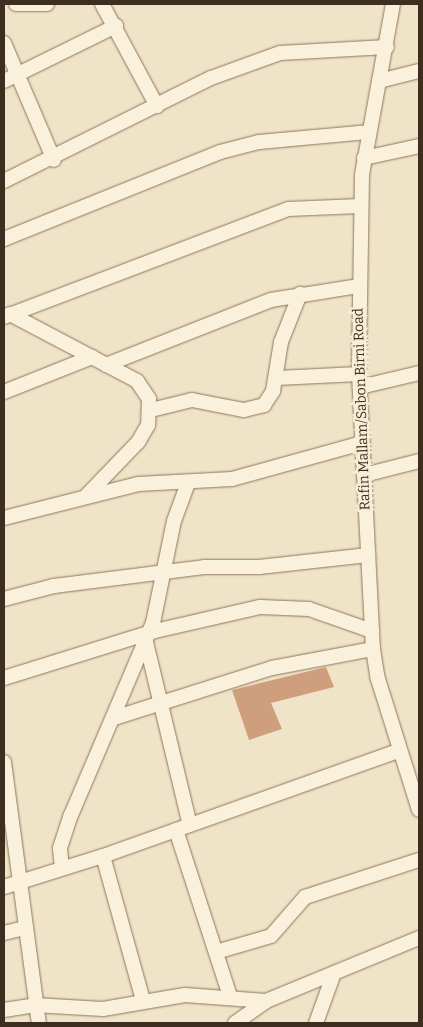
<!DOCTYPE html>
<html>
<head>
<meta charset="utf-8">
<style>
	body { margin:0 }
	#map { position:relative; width:423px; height:1027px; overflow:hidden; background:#f0e4c8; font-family:Bitter,serif }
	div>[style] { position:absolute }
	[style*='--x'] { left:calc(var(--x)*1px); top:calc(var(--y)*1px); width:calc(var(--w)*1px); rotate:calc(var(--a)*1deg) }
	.building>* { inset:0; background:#cf9f7d }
	.roads { filter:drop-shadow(0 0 1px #8d765c) drop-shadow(0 0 1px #8d765c) }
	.minor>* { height:14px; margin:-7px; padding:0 7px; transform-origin:7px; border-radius:7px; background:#faf1dc }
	span { translate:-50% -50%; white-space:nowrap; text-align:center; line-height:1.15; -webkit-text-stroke:4.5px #f7eed8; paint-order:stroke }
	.street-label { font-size:14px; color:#3d2e20 }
	.frame { position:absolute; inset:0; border:5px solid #3d2e20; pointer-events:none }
</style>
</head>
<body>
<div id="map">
	<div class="building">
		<div style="clip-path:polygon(326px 667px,334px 687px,271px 703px,282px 729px,249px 740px,232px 690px)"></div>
	</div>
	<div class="roads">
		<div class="minor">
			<div style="--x:16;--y:4;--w:31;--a:0"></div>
			<div style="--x:102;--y:4;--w:116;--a:61.7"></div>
			<div style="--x:393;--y:4;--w:174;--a:100.3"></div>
			<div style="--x:362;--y:175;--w:199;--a:90.9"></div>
			<div style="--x:359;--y:374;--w:275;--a:87.1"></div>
			<div style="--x:373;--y:649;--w:30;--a:81"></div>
			<div style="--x:378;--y:679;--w:137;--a:72.6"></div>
			<div style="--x:4;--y:43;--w:127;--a:66.9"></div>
			<div style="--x:4;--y:81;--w:125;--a:-26.2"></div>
			<div style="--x:379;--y:81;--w:41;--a:-14"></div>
			<div style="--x:364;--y:158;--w:56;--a:-12.3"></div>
			<div style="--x:4;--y:181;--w:231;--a:-26.5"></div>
			<div style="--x:211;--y:78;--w:73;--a:-19.9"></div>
			<div style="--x:280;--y:53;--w:107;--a:-3.2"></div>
			<div style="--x:4;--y:239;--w:233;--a:-21.9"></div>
			<div style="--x:220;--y:152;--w:40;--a:-14.4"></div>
			<div style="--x:259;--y:142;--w:109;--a:-5.2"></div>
			<div style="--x:10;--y:314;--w:144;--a:27.8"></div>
			<div style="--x:137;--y:381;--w:22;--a:56"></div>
			<div style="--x:149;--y:399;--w:26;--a:92"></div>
			<div style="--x:148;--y:425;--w:20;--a:120"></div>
			<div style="--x:138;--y:442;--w:74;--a:133.9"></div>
			<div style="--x:4;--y:317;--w:304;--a:-20.8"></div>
			<div style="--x:288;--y:209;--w:72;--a:-2.4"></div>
			<div style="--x:106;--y:365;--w:177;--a:-21.5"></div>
			<div style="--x:271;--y:300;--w:88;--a:-9.1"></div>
			<div style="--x:277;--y:378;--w:82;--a:-2.8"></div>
			<div style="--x:360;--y:387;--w:61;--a:-13.3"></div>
			<div style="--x:4;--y:392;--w:95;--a:-21.7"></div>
			<div style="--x:151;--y:410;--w:42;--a:-13.7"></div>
			<div style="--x:192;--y:400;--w:53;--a:10.9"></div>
			<div style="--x:244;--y:410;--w:21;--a:-14"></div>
			<div style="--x:264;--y:405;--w:17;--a:-57"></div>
			<div style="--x:273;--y:391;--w:50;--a:-80.7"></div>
			<div style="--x:281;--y:342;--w:52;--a:-68.4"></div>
			<div style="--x:364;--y:475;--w:57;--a:-14.3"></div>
			<div style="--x:4;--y:518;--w:138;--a:-14.2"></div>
			<div style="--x:138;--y:484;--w:94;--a:-3"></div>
			<div style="--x:232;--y:479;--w:135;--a:-15.5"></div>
			<div style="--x:4;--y:599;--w:52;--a:-14.6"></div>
			<div style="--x:54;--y:586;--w:151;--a:-7.2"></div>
			<div style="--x:204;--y:567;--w:55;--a:0"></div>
			<div style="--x:259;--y:567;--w:110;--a:-6.3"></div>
			<div style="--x:145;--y:638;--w:192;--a:76.5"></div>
			<div style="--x:4;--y:678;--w:158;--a:-17.3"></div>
			<div style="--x:155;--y:631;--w:108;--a:-12.9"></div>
			<div style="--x:260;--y:607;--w:49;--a:2.3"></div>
			<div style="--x:309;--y:609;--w:67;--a:19.2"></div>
			<div style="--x:114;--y:718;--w:166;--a:-17.6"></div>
			<div style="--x:272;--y:668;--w:103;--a:-10.7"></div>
			<div style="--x:4;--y:762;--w:263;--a:82.4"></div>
			<div style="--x:176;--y:830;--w:175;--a:72"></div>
			<div style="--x:103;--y:856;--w:149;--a:74.5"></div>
			<div style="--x:62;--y:868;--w:20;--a:-96"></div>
			<div style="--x:60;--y:848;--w:35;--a:-72"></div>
			<div style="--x:71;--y:815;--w:209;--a:-66.9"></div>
			<div style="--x:153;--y:623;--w:104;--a:-78.4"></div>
			<div style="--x:174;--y:521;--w:40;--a:-69.8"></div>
			<div style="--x:4;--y:887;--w:104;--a:-17.4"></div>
			<div style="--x:103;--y:856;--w:315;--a:-19.6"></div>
			<div style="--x:4;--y:933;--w:21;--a:-14"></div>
			<div style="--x:216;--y:952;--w:57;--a:-16.2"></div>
			<div style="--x:271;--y:936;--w:52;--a:-48.9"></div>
			<div style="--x:305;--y:897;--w:120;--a:-18"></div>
			<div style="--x:4;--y:1010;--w:30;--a:-9"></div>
			<div style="--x:34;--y:1005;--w:69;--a:3.3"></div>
			<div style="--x:103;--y:1009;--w:83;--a:-9.7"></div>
			<div style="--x:185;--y:995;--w:81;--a:4.2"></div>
			<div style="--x:266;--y:1001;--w:165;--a:-22.4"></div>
			<div style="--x:235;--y:1023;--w:38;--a:-35"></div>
			<div style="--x:316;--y:1023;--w:53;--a:-70.2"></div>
		</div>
	</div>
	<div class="street-label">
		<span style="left:362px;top:409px;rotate:-92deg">Rafin Mallam/Sabon Birni Road</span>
	</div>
	<div class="frame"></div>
</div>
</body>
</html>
